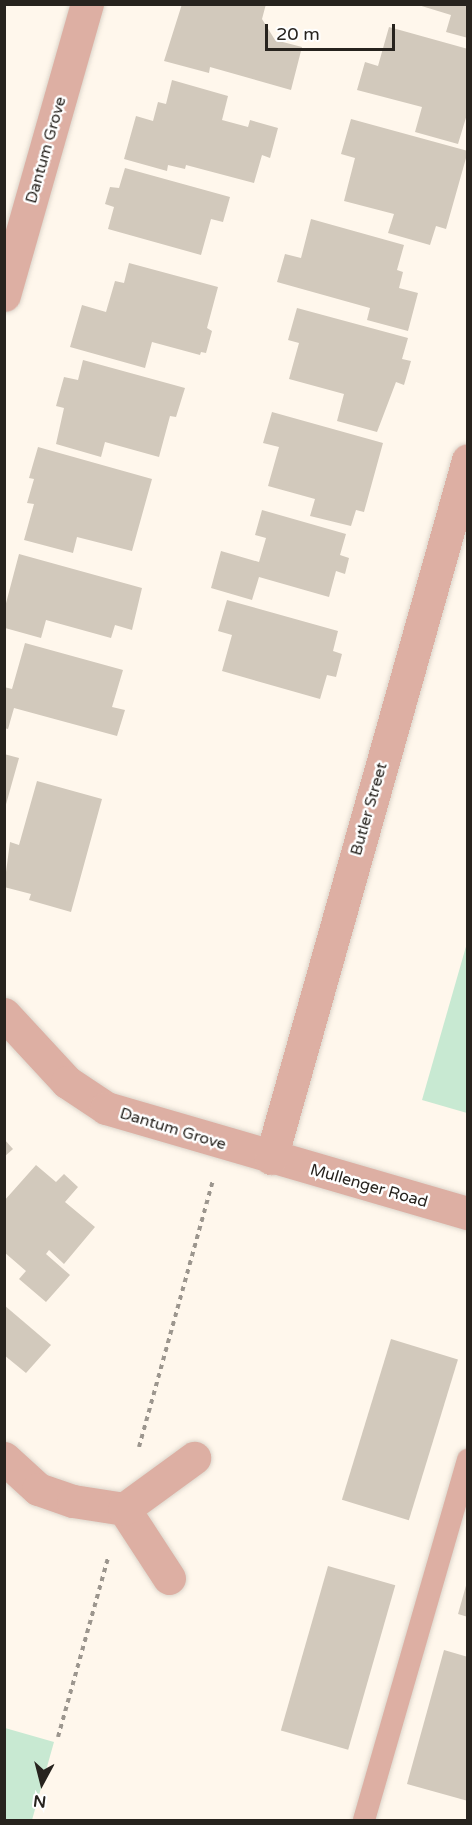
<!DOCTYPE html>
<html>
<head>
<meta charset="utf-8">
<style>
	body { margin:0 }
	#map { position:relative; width:472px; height:1825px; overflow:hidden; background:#fff7ec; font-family:"Varela Round",sans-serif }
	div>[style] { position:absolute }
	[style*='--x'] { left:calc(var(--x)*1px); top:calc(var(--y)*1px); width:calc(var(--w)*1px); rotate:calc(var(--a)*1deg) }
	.green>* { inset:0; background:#c8e9d2 }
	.building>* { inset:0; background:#d2c9bc; transform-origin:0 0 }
	.path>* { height:4px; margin-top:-2px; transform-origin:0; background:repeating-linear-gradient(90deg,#9c968e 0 4.5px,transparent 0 9px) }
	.roads { filter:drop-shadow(0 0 2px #dcd5cb) drop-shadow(0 0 2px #dcd5cb) }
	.service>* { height:22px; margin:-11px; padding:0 11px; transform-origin:11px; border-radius:11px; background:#ddafa3 }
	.minor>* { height:33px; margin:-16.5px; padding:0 16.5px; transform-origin:16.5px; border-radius:16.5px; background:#ddafa3 }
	span { translate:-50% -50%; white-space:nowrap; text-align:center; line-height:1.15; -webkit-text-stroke:5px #fff; paint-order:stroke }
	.street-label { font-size:16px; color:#27231e }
	.frame { position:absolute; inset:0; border:6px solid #27231e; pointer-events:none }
	.north { position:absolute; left:12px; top:1753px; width:60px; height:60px; -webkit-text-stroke:4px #fff; paint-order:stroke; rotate:187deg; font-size:16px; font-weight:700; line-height:24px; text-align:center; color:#27231e }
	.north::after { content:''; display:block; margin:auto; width:21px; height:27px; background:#27231e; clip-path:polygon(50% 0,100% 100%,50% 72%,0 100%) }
	.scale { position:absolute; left:265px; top:24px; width:130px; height:27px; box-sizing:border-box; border:3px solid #27231e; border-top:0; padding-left:8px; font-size:18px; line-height:21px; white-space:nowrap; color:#27231e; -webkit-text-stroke:4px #fff; paint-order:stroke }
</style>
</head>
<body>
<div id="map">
	<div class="green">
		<div style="clip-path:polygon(467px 943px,468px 1113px,467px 1113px,422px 1100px)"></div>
		<div style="clip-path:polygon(5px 1728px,54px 1742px,32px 1820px,5px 1820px)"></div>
	</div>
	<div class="building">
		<div style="clip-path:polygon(182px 4px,266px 4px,262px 19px,275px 40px,302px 47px,291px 90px,210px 67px,209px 73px,164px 61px)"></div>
		<div style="clip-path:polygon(415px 4px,468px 4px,468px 38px,446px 32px,451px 15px)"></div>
		<div style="clip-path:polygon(389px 27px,468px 49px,468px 111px,458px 144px,415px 132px,422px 107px,357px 90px,365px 62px,378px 66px)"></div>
		<div style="clip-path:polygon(172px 80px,228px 96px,222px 120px,248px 127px,250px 120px,278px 128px,270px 158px,262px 155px,254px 183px,186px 165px,185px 169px,168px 165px,167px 171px,124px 159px,136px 116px,153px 121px,158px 102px,166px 104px)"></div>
		<div style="clip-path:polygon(351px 119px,468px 151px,446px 229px,436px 226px,430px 245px,388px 233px,394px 214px,344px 201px,355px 158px,341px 154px)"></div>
		<div style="clip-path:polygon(125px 168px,230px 197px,223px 222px,211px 219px,201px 255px,108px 229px,114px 207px,105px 204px,110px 187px,119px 188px)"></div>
		<div style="clip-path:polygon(311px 219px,404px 245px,397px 270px,403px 272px,399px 288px,418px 293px,408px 331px,367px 320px,370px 308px,277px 282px,285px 254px,301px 258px)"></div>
		<div style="clip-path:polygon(129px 263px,218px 287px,207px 328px,212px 331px,206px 353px,201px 352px,200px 355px,152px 342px,145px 368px,70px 347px,82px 305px,106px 312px,115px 281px,124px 283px)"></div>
		<div style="clip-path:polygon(297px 308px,408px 338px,402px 359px,411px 361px,404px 385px,396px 382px,377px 432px,337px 421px,344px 394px,289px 379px,299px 343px,288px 340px)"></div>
		<div style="clip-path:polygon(83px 360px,185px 388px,176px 417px,170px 416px,159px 457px,105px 442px,101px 457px,56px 444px,64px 408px,56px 406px,64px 377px,78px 380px)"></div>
		<div style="clip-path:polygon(272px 412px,383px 443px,364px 512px,356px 510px,351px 526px,310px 516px,315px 499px,268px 486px,279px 447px,263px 443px)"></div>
		<div style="clip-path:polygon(38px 447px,152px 479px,132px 551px,77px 537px,73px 553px,24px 540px,34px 504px,27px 503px,34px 479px,29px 478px)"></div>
		<div style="clip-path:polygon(262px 510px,346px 534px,340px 555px,349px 558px,345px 574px,336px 571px,329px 597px,259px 577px,252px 600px,211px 588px,221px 551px,259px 562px,266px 538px,255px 535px)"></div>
		<div style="clip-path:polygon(19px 554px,142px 588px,132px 630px,115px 625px,111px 638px,46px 620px,41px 638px,5px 628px,5px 607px)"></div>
		<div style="clip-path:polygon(227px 600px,338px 631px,333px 651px,342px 654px,336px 677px,327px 675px,320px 699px,222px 671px,232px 635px,218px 631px)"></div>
		<div style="clip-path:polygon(25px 643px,123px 670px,112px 707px,125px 710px,117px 736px,14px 708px,8px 729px,4px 728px,4px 687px,12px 689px)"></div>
		<div style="clip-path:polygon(4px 754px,19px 758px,5px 808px,4px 808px)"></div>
		<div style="clip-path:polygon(37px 781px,102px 799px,71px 912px,29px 900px,31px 894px,4px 887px,10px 842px,19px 845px)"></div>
		<div style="clip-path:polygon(4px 1139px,13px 1149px,4px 1157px)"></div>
		<div style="clip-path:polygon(36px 1165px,56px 1182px,64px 1174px,78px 1187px,65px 1202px,95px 1227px,64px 1264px,49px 1250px,46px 1254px,70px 1275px,46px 1302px,19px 1279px,26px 1271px,4px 1252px,4px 1201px)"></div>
		<div style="clip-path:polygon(4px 1305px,51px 1345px,26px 1373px,4px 1355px)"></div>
		<div style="left:391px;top:1339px;width:70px;height:168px;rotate:17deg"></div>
		<div style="left:328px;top:1566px;width:70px;height:171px;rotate:16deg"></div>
		<div style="clip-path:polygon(467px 1582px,468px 1582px,468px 1617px,458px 1614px)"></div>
		<div style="clip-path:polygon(444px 1650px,468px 1657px,468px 1801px,407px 1784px)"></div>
	</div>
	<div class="path">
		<div style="--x:139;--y:1447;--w:277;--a:-74.5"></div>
		<div style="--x:58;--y:1737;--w:186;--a:-74.4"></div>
	</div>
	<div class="roads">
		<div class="service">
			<div style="--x:364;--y:1820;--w:375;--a:-73.9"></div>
		</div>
		<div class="minor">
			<div style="--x:4;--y:295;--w:303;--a:-74.1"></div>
			<div style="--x:4;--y:1014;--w:93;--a:47.2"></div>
			<div style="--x:67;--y:1082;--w:47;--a:33.7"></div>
			<div style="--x:106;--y:1108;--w:377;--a:16.2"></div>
			<div style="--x:271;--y:1158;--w:725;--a:-74.24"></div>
			<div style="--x:4;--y:1458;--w:46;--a:42.4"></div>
			<div style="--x:38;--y:1489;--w:37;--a:19"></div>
			<div style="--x:73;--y:1501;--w:52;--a:8.9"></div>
			<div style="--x:169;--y:1578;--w:82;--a:-123.1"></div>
			<div style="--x:124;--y:1509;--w:87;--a:-36.1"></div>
		</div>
	</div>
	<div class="street-label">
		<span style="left:46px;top:150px;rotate:-74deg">Dantum Grove</span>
		<span style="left:369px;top:809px;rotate:-74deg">Butler Street</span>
		<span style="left:173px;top:1129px;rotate:17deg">Dantum Grove</span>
		<span style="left:369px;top:1186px;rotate:16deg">Mullenger Road</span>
	</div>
	<div class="frame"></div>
	<div class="north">N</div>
	<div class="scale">20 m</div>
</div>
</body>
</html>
